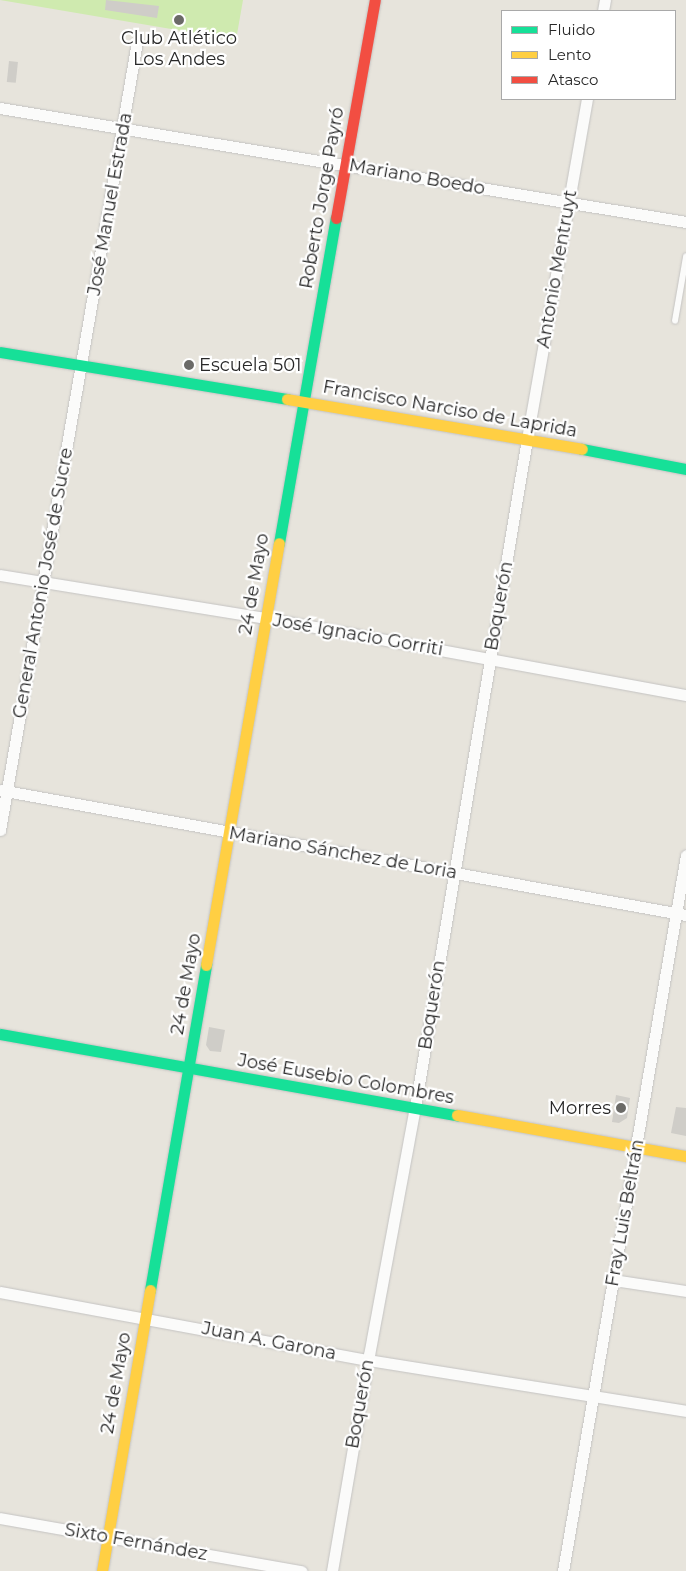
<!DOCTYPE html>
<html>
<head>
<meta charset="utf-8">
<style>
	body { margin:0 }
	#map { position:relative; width:686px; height:1571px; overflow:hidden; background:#e7e4dc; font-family:Montserrat,sans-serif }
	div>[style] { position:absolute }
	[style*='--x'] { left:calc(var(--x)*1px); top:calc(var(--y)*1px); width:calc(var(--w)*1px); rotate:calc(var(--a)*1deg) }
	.pitch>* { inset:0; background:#cfeaaf }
	.building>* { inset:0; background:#cfcdc8; transform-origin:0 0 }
	.roads { filter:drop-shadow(0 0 1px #c4c3c2) drop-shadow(0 0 1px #c4c3c2) }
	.lane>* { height:5.5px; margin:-2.75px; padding:0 2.75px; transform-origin:2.75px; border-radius:2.75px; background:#fbfbfa }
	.street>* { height:11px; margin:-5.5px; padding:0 5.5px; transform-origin:5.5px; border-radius:5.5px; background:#fbfbfa }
	.fast>* { height:11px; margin:-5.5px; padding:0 5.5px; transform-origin:5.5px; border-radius:5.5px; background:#16e098 }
	.slow>* { height:11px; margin:-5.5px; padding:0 5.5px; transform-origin:5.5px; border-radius:5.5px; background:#ffcf43 }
	.jam>* { height:11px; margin:-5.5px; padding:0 5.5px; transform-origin:5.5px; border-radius:5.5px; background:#f24e42 }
	.dots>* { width:14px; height:14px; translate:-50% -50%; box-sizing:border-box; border:2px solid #fff; border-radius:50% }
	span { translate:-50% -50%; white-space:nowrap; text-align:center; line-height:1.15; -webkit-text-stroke:4.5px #fff; paint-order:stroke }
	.poi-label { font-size:18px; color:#282828 }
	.left { translate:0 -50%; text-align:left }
	.right { translate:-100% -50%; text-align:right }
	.street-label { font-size:18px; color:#282828 }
	.legend { position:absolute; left:501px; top:10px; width:175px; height:90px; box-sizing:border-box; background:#fff; border:1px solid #a9a9a9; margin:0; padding:6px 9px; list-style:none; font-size:15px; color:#282828 }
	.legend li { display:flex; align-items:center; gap:10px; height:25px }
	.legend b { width:25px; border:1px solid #a9a9a9 }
</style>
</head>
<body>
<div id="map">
	<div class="pitch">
		<div style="clip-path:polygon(0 0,243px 0,236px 40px)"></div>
	</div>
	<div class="building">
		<div style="clip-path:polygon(106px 0,159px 6px,157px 18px,105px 10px)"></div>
		<div style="left:9px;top:61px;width:9px;height:21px;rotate:6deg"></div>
		<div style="clip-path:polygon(209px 1027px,225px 1030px,221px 1052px,210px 1051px,206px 1045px)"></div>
		<div style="clip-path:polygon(616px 1095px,630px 1098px,627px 1118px,619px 1123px,612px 1122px)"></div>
		<div style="clip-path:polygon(676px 1107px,686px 1108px,686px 1136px,671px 1133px)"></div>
	</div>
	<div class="roads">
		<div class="lane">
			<div style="--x:675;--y:321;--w:65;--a:-80.2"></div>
		</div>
		<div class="street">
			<div style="--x:603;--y:11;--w:11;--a:-80"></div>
			<div style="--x:0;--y:108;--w:695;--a:9.44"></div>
			<div style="--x:0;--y:575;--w:269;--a:9.2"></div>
			<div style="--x:266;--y:618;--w:427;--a:10.4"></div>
			<div style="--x:0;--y:790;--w:697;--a:10.33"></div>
			<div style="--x:0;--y:830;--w:800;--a:-80.14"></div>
			<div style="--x:613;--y:1280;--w:74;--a:8.6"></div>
			<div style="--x:0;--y:1292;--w:374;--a:10.5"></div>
			<div style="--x:368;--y:1360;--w:322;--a:9.1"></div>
			<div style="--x:0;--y:1518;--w:306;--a:10"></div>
			<div style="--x:332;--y:1571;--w:219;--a:-80.3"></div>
			<div style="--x:369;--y:1355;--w:251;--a:-79.5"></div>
			<div style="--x:415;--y:1108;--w:678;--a:-80.5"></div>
			<div style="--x:527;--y:439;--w:345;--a:-80"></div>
			<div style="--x:563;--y:1571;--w:726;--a:-80.25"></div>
		</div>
		<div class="fast">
			<div style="--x:0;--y:352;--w:291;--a:9.3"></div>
			<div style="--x:582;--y:449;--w:106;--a:10.9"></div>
			<div style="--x:279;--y:543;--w:330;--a:-80.1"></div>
			<div style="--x:0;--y:1034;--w:464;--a:10.1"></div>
			<div style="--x:150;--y:1290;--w:330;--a:-80.2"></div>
		</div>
		<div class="slow">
			<div style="--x:287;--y:399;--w:299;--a:9.6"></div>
			<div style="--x:206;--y:965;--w:428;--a:-80.2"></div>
			<div style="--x:457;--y:1115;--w:233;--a:10.2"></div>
			<div style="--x:102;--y:1571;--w:285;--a:-80.3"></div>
		</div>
		<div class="jam">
			<div style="--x:336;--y:218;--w:221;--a:-79.9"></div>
		</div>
	</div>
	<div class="dots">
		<div style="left:179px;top:20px;background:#6b6a67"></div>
		<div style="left:189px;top:365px;background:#6b6a67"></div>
		<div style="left:621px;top:1108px;background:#6b6a67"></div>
	</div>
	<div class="poi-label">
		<span style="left:179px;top:49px">Club Atlético<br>Los Andes</span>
		<span class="left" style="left:199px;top:365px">Escuela 501</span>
		<span class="right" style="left:611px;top:1108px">Morres</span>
	</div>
	<div class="street-label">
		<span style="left:417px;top:177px;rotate:10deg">Mariano Boedo</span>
		<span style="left:322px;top:198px;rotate:-80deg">Roberto Jorge Payró</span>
		<span style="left:110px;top:204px;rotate:-80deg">José Manuel Estrada</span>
		<span style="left:557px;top:269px;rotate:-80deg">Antonio Mentruyt</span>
		<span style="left:450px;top:409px;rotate:10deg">Francisco Narciso de Laprida</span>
		<span style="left:43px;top:583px;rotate:-80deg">General Antonio José de Sucre</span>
		<span style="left:254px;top:584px;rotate:-80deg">24 de Mayo</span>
		<span style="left:499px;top:606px;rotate:-80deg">Boquerón</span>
		<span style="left:358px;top:635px;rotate:10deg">José Ignacio Gorriti</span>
		<span style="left:343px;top:853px;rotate:10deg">Mariano Sánchez de Loria</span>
		<span style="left:186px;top:984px;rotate:-80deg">24 de Mayo</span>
		<span style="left:432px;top:1005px;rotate:-81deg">Boquerón</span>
		<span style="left:346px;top:1079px;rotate:10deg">José Eusebio Colombres</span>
		<span style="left:625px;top:1213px;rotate:-80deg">Fray Luis Beltrán</span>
		<span style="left:269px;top:1341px;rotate:11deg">Juan A. Garona</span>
		<span style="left:116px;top:1383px;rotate:-80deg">24 de Mayo</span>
		<span style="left:360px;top:1404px;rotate:-80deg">Boquerón</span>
		<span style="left:136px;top:1542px;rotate:10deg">Sixto Fernández</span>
	</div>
	<ul class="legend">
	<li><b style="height:6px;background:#16e098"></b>Fluido</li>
	<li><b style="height:6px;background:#ffcf43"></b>Lento</li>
	<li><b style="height:6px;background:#f24e42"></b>Atasco</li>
	</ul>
</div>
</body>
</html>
